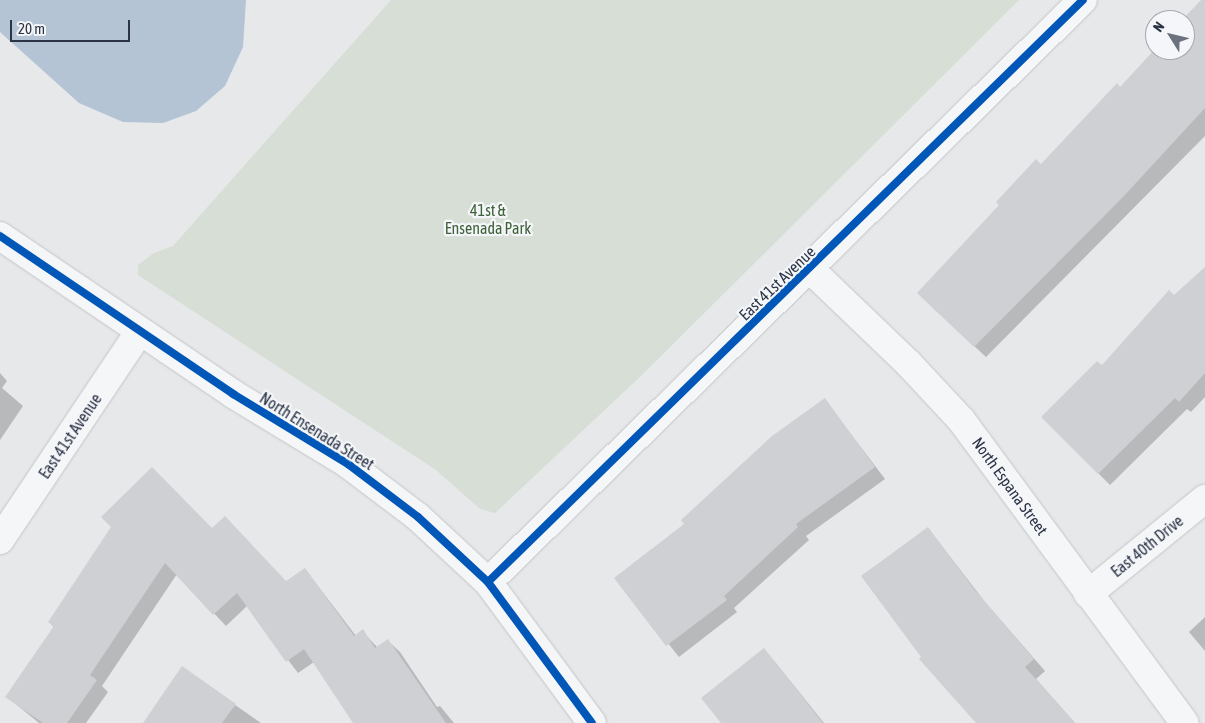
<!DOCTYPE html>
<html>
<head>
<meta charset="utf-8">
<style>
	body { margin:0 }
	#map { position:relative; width:1205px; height:723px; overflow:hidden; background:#e6e8ea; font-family:"Asap Condensed",sans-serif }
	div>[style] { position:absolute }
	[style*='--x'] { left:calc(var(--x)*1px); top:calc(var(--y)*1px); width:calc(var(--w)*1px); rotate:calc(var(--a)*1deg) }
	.green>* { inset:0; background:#d6ded6 }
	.water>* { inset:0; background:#b4c4d5 }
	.shadow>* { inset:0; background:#0003 }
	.building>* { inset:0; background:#ced0d3 }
	.roads { filter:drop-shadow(0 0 1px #c4c6c8) drop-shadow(0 0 1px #c4c6c8) }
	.minor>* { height:28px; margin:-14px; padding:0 14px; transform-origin:14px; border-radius:14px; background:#f5f6f7 }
	.cycleway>* { height:8px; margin:-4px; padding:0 4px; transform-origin:4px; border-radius:4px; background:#0057b8 }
	span { translate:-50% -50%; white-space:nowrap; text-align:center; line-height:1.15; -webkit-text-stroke:4.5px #f4f6f9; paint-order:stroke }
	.park-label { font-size:16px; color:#3f6138 }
	.street-label { font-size:16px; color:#2b3445 }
	.north { position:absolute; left:1145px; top:10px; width:50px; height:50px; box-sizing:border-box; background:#f4f6f9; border:1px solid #a4a8b1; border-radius:50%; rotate:306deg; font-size:14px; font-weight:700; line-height:20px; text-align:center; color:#2b3445 }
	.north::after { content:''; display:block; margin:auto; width:18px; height:22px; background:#6c737f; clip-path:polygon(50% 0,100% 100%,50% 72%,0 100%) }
	.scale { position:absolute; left:10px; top:20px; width:120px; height:22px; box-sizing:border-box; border:2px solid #2b3445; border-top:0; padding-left:6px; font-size:15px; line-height:18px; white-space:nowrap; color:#2b3445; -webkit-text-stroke:4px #f4f6f9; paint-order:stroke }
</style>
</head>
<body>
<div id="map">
	<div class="green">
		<div style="clip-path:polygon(391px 0,1019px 0,642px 375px,495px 513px,480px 509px,436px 470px,138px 275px,138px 265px,154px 253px,173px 246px)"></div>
	</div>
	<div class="water">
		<div style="clip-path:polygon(0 0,246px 0,243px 47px,225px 86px,196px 111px,163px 123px,123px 122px,79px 103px,0 32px)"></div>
	</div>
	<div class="shadow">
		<div style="clip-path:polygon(1202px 0,1205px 0,1205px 136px,986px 357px,930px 305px,1041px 166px,1120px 88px,1185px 50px,1184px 20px)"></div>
		<div style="clip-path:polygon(1205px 269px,1205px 397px,1191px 412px,1187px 409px,1110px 485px,1042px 417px,1102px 367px)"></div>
		<div style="clip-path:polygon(0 373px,7px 381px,2px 388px,23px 406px,0 440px)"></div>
		<div style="clip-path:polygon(825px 400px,885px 479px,806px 536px,809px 540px,734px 608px,737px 612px,679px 657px,616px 578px,686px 524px)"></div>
		<div style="clip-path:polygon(928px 528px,985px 602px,1045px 671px,1036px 679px,1075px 723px,977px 723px)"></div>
		<div style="clip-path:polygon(212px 530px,286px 583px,305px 569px,356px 636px,362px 631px,378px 648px,388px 641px,400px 652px,437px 707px,440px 706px,454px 723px,356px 723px,314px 662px,298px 673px,247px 606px,226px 626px,177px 574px,102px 686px,108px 692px,86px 723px,39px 723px,7px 697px,55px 628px,49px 622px)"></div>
		<div style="clip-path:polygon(1205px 617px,1205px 651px,1189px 632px)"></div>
		<div style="clip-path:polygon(764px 650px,775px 662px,824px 723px,723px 723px)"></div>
		<div style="clip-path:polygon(182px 668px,261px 723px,154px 723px)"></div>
	</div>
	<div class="building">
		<div style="clip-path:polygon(1201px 0,1205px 0,1205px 108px,1123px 197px,974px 347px,917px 293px,999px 205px,996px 202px,1036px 159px,1041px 164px,1117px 83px,1120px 87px,1155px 49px,1185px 50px,1185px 20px,1182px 20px)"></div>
		<div style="clip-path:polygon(1205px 267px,1205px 373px,1179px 402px,1175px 398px,1098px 474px,1041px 417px,1097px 361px,1102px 365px,1169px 290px,1174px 295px)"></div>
		<div style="clip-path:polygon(825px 398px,875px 467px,796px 524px,798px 527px,724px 596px,727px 600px,666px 646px,614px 578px,684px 524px,681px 520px,772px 436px)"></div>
		<div style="clip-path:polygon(152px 467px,212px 528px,225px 516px,286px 581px,305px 568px,354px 636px,363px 629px,375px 648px,388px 639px,446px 723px,353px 723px,304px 649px,286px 662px,237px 593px,213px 615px,165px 563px,90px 675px,97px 680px,67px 723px,43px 723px,5px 697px,54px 626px,48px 622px,111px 527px,101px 517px)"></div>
		<div style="clip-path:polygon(928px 527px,974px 589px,1034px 659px,1025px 667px,1075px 723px,976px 723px,919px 659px,921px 657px,861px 576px)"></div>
		<div style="clip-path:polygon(764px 648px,823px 723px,721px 723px,701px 698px)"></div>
		<div style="clip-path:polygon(182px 666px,236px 704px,222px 723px,143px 723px)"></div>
	</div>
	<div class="roads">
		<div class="minor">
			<div style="--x:0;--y:236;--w:282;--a:34.1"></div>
			<div style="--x:233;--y:394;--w:135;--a:31.3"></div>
			<div style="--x:348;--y:464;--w:88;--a:37.1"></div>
			<div style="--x:418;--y:517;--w:96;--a:42.9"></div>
			<div style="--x:488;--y:582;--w:175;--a:53.6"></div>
			<div style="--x:811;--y:270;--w:134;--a:43.8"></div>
			<div style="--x:908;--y:363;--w:79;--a:47"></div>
			<div style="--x:962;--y:421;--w:375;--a:53.6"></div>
			<div style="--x:0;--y:540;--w:250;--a:-56.2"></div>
			<div style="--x:488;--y:582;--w:832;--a:-44.37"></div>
			<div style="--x:1088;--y:594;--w:151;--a:-39.1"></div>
		</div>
	</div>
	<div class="cycleway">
		<div style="--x:0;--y:236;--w:282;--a:34.1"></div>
		<div style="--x:233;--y:394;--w:135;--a:31.3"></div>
		<div style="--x:348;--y:464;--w:88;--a:37.1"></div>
		<div style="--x:418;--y:517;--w:96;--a:42.9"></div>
		<div style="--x:488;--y:582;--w:175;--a:53.6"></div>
		<div style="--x:488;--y:582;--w:832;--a:-44.37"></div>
	</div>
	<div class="park-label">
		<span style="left:488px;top:219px">41st &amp;<br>Ensenada Park</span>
	</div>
	<div class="street-label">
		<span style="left:777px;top:283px;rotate:-44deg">East 41st Avenue</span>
		<span style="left:317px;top:431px;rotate:32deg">North Ensenada Street</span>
		<span style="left:70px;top:436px;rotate:-56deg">East 41st Avenue</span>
		<span style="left:1010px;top:486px;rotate:54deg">North Espana Street</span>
		<span style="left:1147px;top:546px;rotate:-39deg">East 40th Drive</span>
	</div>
	<div class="north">N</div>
	<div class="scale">20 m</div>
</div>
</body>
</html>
